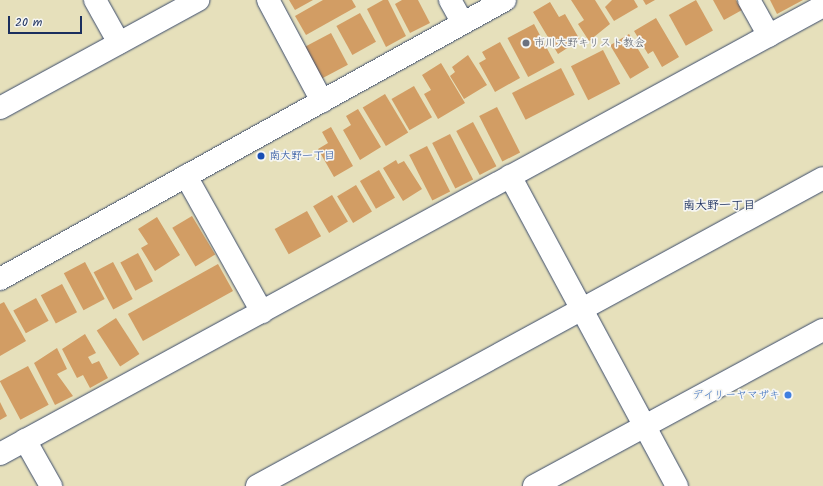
<!DOCTYPE html>
<html>
<head>
<meta charset="utf-8">
<style>
	body { margin:0 }
	#map { position:relative; width:823px; height:486px; overflow:hidden; background:#e6e0bb; font-family:Kalam,"Klee One",sans-serif }
	div>[style] { position:absolute }
	[style*='--x'] { left:calc(var(--x)*1px); top:calc(var(--y)*1px); width:calc(var(--w)*1px); rotate:calc(var(--a)*1deg) }
	.building>* { inset:0; background:#d29d64; transform-origin:0 0 }
	.roads { filter:drop-shadow(0 0 1px #394a6c) drop-shadow(0 0 1px #394a6c) }
	.minor>* { height:22px; margin:-11px; padding:0 11px; transform-origin:11px; border-radius:11px; background:#fff }
	.dots>* { width:11px; height:11px; translate:-50% -50%; box-sizing:border-box; border:2px solid #f6f6f2; border-radius:50% }
	span { translate:-50% -50%; white-space:nowrap; text-align:center; line-height:1.15; -webkit-text-stroke:3.5px #f6f6f2; paint-order:stroke }
	.worship-label { font-size:11px; color:#5b616d }
	.left { translate:0 -50%; text-align:left }
	.transit-label { font-size:11px; color:#164399 }
	.shop-label { font-size:11px; color:#366cbe }
	.right { translate:-100% -50%; text-align:right }
	.neighbourhood-label { font-size:12px; color:#1b2f5e; font-weight:700 }
	.scale { position:absolute; left:8px; top:16px; width:74px; height:18px; box-sizing:border-box; border:2px solid #1b2f5e; border-top:0; padding-left:5px; font-size:12px; line-height:14px; white-space:nowrap; color:#1b2f5e; -webkit-text-stroke:3px #f6f6f2; paint-order:stroke }
</style>
</head>
<body>
<div id="map">
	<div class="building">
		<div style="clip-path:polygon(289px 0,313px 0,295px 10px)"></div>
		<div style="clip-path:polygon(323px 0,352px 0,356px 7px,306px 35px,295px 16px)"></div>
		<div style="clip-path:polygon(383px 0,388px 0,406px 36px,386px 47px,367px 9px)"></div>
		<div style="clip-path:polygon(402px 0,418px 0,430px 23px,410px 33px,395px 4px)"></div>
		<div style="clip-path:polygon(571px 0,595px 0,610px 24px,589px 41px,578px 24px,584px 20px)"></div>
		<div style="clip-path:polygon(612px 0,634px 0,638px 7px,614px 21px,605px 7px)"></div>
		<div style="clip-path:polygon(643px 0,655px 0,646px 5px)"></div>
		<div style="left:696px;top:0;width:35px;height:31px;rotate:61deg"></div>
		<div style="clip-path:polygon(713px 0,736px 0,742px 10px,724px 20px)"></div>
		<div style="clip-path:polygon(770px 0,803px 0,777px 14px)"></div>
		<div style="clip-path:polygon(550px 2px,559px 17px,565px 14px,580px 40px,558px 54px,533px 12px)"></div>
		<div style="left:360px;top:13px;width:33px;height:27px;rotate:61deg"></div>
		<div style="clip-path:polygon(656px 18px,679px 57px,662px 67px,653px 51px,648px 54px,634px 31px)"></div>
		<div style="left:534px;top:24px;width:44px;height:30px;rotate:62deg"></div>
		<div style="left:331px;top:33px;width:36px;height:30px;rotate:62deg"></div>
		<div style="left:629px;top:34px;width:39px;height:22px;rotate:59deg"></div>
		<div style="clip-path:polygon(500px 42px,520px 78px,495px 92px,479px 63px,486px 59px,482px 52px)"></div>
		<div style="left:603px;top:50px;width:38px;height:36px;rotate:63deg"></div>
		<div style="clip-path:polygon(468px 55px,487px 85px,464px 99px,450px 76px,455px 72px,452px 67px)"></div>
		<div style="clip-path:polygon(441px 63px,465px 103px,438px 119px,424px 94px,431px 90px,422px 75px)"></div>
		<div style="left:561px;top:68px;width:30px;height:55px;rotate:63deg"></div>
		<div style="left:414px;top:86px;width:36px;height:26px;rotate:60deg"></div>
		<div style="left:385px;top:94px;width:45px;height:26px;rotate:59deg"></div>
		<div style="left:497px;top:107px;width:51px;height:20px;rotate:63deg"></div>
		<div style="clip-path:polygon(358px 109px,381px 147px,360px 160px,343px 130px,351px 125px,346px 116px)"></div>
		<div style="left:473px;top:122px;width:50px;height:19px;rotate:62deg"></div>
		<div style="clip-path:polygon(331px 127px,353px 166px,334px 177px,318px 149px,328px 143px,322px 132px)"></div>
		<div style="left:450px;top:134px;width:51px;height:20px;rotate:63deg"></div>
		<div style="left:427px;top:146px;width:51px;height:20px;rotate:63deg"></div>
		<div style="clip-path:polygon(396px 160px,398px 164px,404px 161px,422px 189px,403px 201px,383px 168px)"></div>
		<div style="left:379px;top:170px;width:32px;height:22px;rotate:60deg"></div>
		<div style="left:356px;top:185px;width:31px;height:22px;rotate:59deg"></div>
		<div style="left:332px;top:195px;width:31px;height:22px;rotate:59deg"></div>
		<div style="left:307px;top:211px;width:29px;height:37px;rotate:61deg"></div>
		<div style="left:192px;top:216px;width:45px;height:23px;rotate:59deg"></div>
		<div style="clip-path:polygon(157px 217px,180px 255px,155px 271px,141px 248px,148px 244px,138px 229px)"></div>
		<div style="left:138px;top:253px;width:32px;height:20px;rotate:62deg"></div>
		<div style="left:85px;top:262px;width:42px;height:24px;rotate:62deg"></div>
		<div style="left:113px;top:262px;width:42px;height:22px;rotate:62deg"></div>
		<div style="left:218px;top:264px;width:31px;height:103px;rotate:61deg"></div>
		<div style="left:62px;top:284px;width:32px;height:24px;rotate:62deg"></div>
		<div style="left:36px;top:298px;width:26px;height:26px;rotate:61deg"></div>
		<div style="clip-path:polygon(4px 302px,26px 341px,0 356px,0 304px)"></div>
		<div style="left:116px;top:318px;width:43px;height:23px;rotate:57deg"></div>
		<div style="clip-path:polygon(85px 334px,96px 353px,88px 357px,92px 364px,99px 361px,108px 378px,90px 388px,83px 375px,77px 378px,62px 349px)"></div>
		<div style="clip-path:polygon(57px 348px,67px 369px,57px 374px,73px 396px,55px 405px,34px 363px)"></div>
		<div style="left:28px;top:366px;width:44px;height:32px;rotate:62deg"></div>
		<div style="clip-path:polygon(0 402px,7px 416px,0 420px)"></div>
	</div>
	<div class="roads">
		<div class="minor">
			<div style="--x:95;--y:0;--w:49;--a:60.8"></div>
			<div style="--x:268;--y:0;--w:115;--a:61.9"></div>
			<div style="--x:450;--y:0;--w:26;--a:61"></div>
			<div style="--x:749;--y:0;--w:41;--a:60.9"></div>
			<div style="--x:0;--y:108;--w:226;--a:-28.6"></div>
			<div style="--x:186;--y:176;--w:156;--a:60.8"></div>
			<div style="--x:510;--y:176;--w:352;--a:61.7"></div>
			<div style="--x:0;--y:279;--w:577;--a:-28.92"></div>
			<div style="--x:25;--y:440;--w:53;--a:60.5"></div>
			<div style="--x:0;--y:454;--w:937;--a:-28.56"></div>
			<div style="--x:257;--y:486;--w:644;--a:-28.55"></div>
			<div style="--x:534;--y:486;--w:328;--a:-28.4"></div>
		</div>
	</div>
	<div class="dots">
		<div style="left:526px;top:43px;background:#6b7280"></div>
		<div style="left:261px;top:156px;background:#1a4fb4"></div>
		<div style="left:788px;top:395px;background:#3f7fe0"></div>
	</div>
	<div class="worship-label">
		<span class="left" style="left:534px;top:43px">市川大野キリスト教会</span>
	</div>
	<div class="transit-label">
		<span class="left" style="left:269px;top:156px">南大野一丁目</span>
	</div>
	<div class="shop-label">
		<span class="right" style="left:780px;top:395px">デイリーヤマザキ</span>
	</div>
	<div class="neighbourhood-label">
		<span style="left:719px;top:206px">南大野一丁目</span>
	</div>
	<div class="scale">20 m</div>
</div>
</body>
</html>
